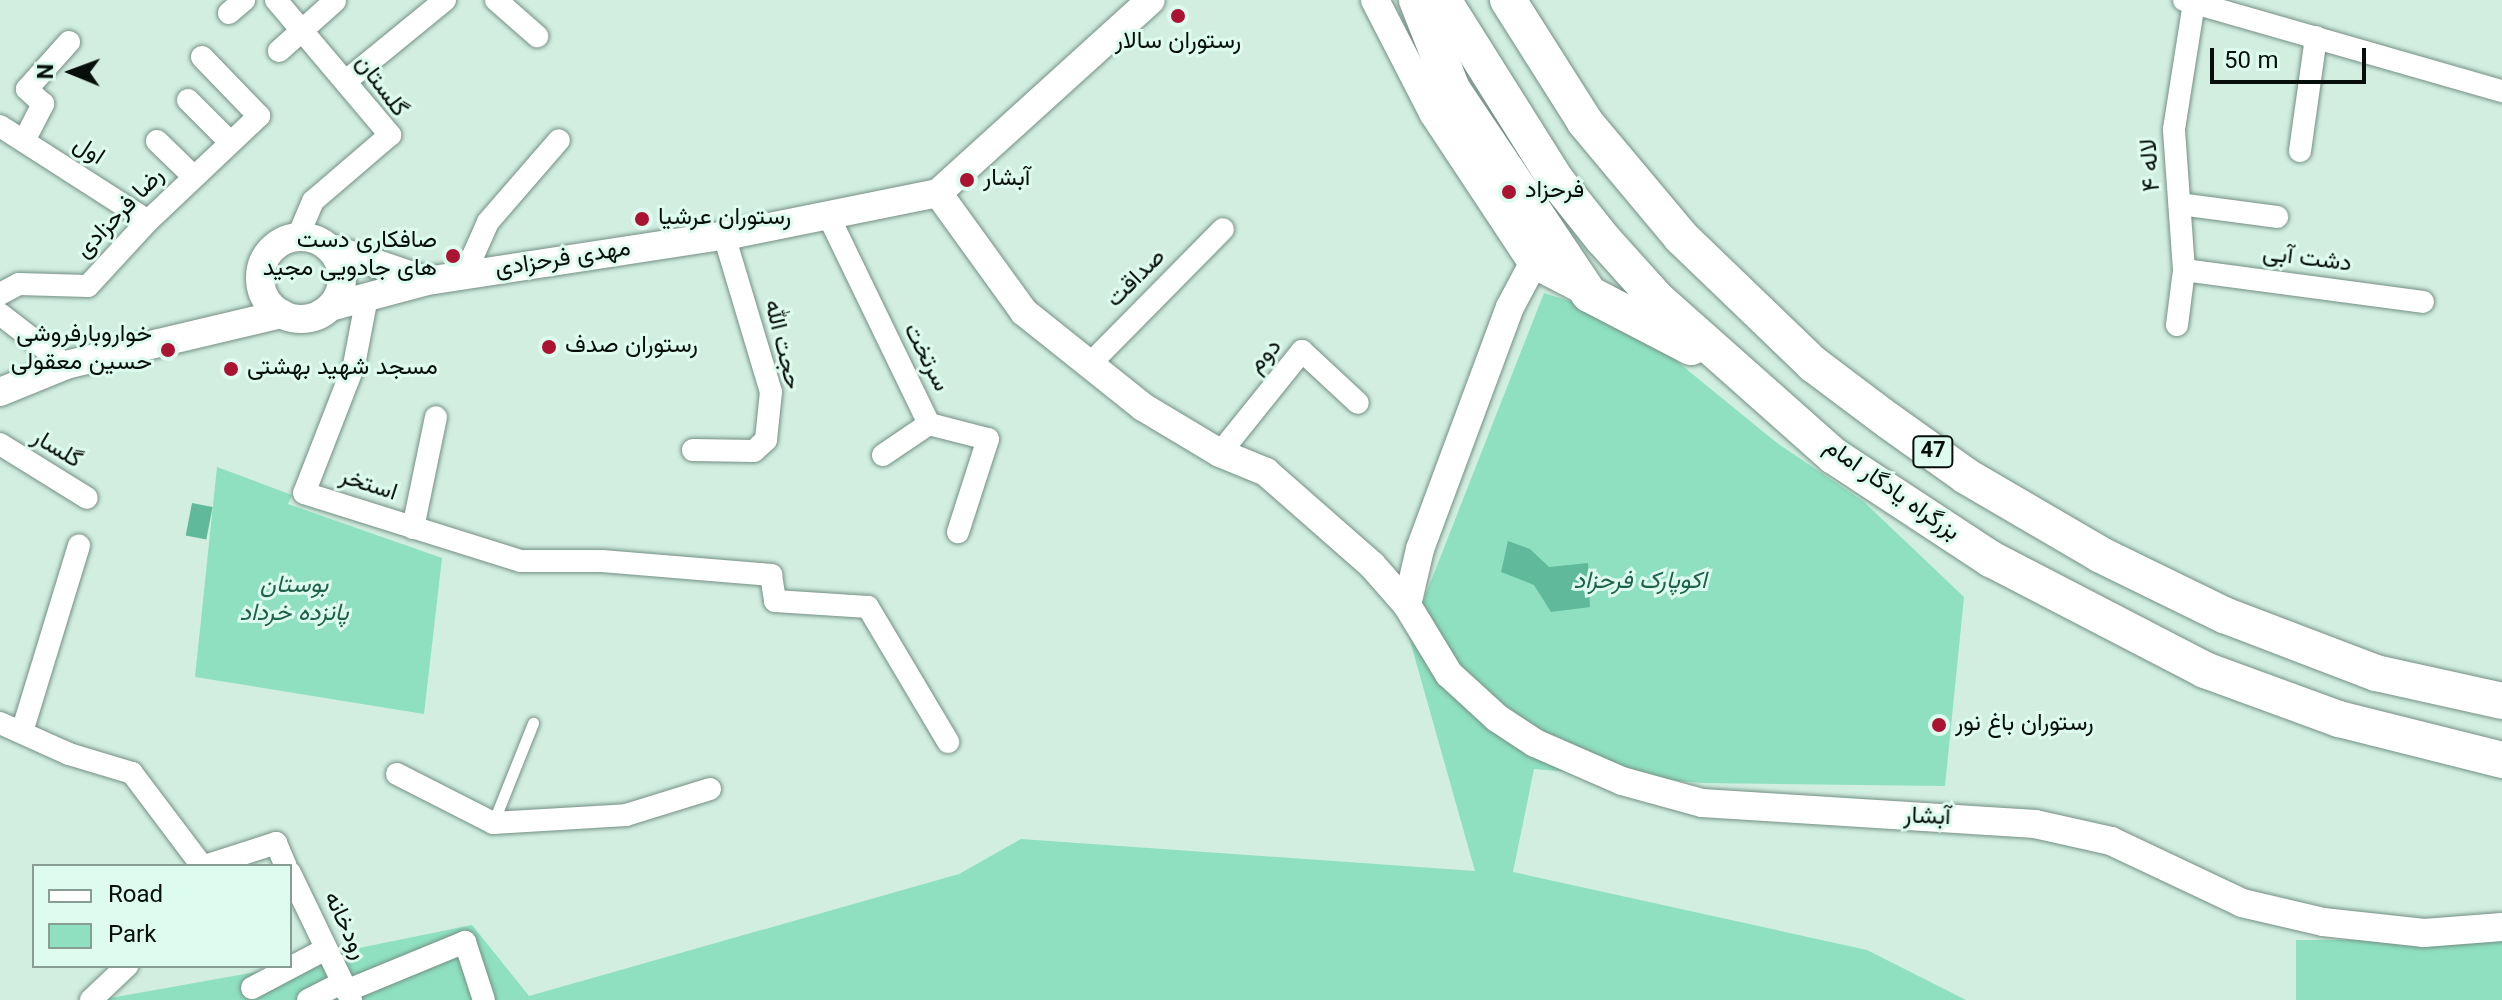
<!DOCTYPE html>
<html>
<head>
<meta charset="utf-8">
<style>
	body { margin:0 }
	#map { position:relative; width:2502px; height:1000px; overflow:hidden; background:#d1eee1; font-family:Georgia,Vazirmatn,serif }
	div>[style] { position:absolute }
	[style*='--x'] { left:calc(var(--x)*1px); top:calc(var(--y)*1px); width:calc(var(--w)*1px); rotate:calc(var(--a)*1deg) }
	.green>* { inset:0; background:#8ee0c1; transform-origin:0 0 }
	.water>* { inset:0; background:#60b99a; transform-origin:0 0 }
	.roads { filter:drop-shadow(0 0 2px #748f84) drop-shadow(0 0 2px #748f84) }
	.service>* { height:11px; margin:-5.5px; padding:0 5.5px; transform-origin:5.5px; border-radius:5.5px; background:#fff }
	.minor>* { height:22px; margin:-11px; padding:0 11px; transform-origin:11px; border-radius:11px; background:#fff }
	.tertiary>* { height:28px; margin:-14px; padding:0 14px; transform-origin:14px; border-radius:14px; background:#fff }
	.tertiary>.ring { margin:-14px; padding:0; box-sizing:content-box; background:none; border:28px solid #fff; border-radius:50% }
	.trunk>* { height:36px; margin:-18px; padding:0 18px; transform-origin:18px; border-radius:18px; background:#fff }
	.dots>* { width:22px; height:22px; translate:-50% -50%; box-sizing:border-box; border:4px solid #defbef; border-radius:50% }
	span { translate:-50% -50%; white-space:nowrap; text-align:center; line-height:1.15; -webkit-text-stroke:6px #defbef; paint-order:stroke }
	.shield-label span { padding:2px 6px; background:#defbef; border:2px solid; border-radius:6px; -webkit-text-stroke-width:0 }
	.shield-label { font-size:22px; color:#060f0b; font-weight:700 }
	.poi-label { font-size:24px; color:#060f0b }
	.left { translate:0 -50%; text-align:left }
	.right { translate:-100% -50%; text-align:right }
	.street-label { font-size:24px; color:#060f0b }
	.park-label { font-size:24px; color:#1d614c; font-style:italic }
	.legend { position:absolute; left:32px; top:864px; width:260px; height:104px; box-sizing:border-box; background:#defbef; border:2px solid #889d94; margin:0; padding:10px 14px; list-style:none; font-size:24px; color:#060f0b }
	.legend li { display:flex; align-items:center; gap:16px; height:40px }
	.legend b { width:40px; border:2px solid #889d94 }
	.north { position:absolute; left:32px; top:32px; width:80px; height:80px; -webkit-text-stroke:6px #defbef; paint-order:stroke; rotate:271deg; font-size:22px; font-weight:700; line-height:32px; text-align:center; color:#060f0b }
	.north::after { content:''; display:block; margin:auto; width:28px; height:36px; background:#060f0b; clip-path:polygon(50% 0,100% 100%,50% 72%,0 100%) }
	.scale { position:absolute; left:2210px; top:48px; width:156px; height:36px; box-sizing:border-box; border:4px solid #060f0b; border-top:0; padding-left:10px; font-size:24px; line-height:28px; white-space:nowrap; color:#060f0b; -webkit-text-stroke:6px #defbef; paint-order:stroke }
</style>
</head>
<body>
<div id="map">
	<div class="green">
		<div style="clip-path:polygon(1544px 293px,1588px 307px,1663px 350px,1777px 443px,1863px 501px,1964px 597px,1945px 786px,1703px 783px,1534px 769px,1513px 872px,1867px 950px,1966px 1000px,99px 1000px,290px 966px,290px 962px,472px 925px,529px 996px,959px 874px,1021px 839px,1475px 871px,1409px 637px)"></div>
		<div style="clip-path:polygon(217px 467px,292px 495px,288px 504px,442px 558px,424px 714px,195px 677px)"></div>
		<div style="left:2502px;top:940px;width:60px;height:206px;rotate:90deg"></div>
	</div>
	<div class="water">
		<div style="left:192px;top:503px;width:21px;height:33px;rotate:11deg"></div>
		<div style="clip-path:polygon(1508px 541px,1530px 549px,1549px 567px,1588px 563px,1590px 607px,1551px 612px,1534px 585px,1501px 572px)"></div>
	</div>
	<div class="roads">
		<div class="service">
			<div style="--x:493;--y:823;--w:108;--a:-68.2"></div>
		</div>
		<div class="minor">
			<div style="--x:276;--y:0;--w:177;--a:49.8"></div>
			<div style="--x:390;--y:135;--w:101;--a:139.4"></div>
			<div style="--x:313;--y:201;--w:38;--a:113"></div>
			<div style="--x:496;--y:0;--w:55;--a:41.3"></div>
			<div style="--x:2184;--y:0;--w:331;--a:16"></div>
			<div style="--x:229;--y:13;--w:20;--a:-41"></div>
			<div style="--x:279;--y:51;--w:75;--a:-41.8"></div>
			<div style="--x:346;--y:81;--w:128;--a:-39.3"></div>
			<div style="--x:188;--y:100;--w:59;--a:45"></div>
			<div style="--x:0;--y:126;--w:176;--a:32.7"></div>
			<div style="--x:24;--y:141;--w:42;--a:-62.8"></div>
			<div style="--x:43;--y:104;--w:22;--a:-137"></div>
			<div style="--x:27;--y:89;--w:63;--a:-48.2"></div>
			<div style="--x:157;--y:141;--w:50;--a:44.2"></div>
			<div style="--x:2300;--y:151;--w:115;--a:-82"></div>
			<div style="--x:2180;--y:204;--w:98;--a:7.6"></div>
			<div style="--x:828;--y:215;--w:232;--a:64.2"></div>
			<div style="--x:929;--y:424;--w:61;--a:14.3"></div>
			<div style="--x:988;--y:439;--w:98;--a:107.9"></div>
			<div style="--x:2184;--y:270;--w:241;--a:7.6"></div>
			<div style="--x:464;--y:276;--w:59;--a:-66"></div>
			<div style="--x:488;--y:222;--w:108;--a:-49.1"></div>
			<div style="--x:0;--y:294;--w:21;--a:-28"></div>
			<div style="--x:19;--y:284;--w:69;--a:1.7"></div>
			<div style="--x:88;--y:286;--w:88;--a:-47.3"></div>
			<div style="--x:148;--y:221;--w:153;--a:-43.4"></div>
			<div style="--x:259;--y:116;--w:82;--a:-134"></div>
			<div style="--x:367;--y:297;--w:69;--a:100.8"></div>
			<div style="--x:354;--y:365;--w:137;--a:111.3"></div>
			<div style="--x:304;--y:493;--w:227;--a:17.4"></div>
			<div style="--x:521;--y:561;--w:81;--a:0"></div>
			<div style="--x:602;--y:561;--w:170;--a:4.7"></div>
			<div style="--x:771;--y:575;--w:26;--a:81"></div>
			<div style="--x:775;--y:601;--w:93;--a:3.7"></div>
			<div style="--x:868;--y:607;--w:157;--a:59.3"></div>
			<div style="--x:0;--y:314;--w:83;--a:37.7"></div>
			<div style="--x:2177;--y:325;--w:55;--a:-82.7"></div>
			<div style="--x:2184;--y:270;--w:141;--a:-94.1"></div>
			<div style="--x:2174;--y:129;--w:128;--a:-81"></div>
			<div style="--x:1088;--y:366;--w:192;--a:-45.4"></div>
			<div style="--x:0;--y:444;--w:102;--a:31.8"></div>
			<div style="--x:693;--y:450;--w:61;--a:0.9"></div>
			<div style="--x:754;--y:451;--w:16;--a:-43"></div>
			<div style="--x:766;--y:440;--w:48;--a:-84.1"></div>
			<div style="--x:771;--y:392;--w:164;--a:-106.7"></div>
			<div style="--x:1220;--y:453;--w:131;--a:-51.2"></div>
			<div style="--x:1302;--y:351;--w:76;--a:42.9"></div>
			<div style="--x:883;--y:455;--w:55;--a:-34"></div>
			<div style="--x:413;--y:528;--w:113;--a:-78.3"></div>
			<div style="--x:0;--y:723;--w:76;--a:24.2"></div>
			<div style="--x:69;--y:754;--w:66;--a:16.8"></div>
			<div style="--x:132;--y:773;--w:116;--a:53"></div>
			<div style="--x:22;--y:732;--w:195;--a:-73"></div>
			<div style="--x:397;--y:774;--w:108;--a:27"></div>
			<div style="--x:493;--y:823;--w:133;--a:-3.4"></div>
			<div style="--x:626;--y:815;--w:88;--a:-17.2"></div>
			<div style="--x:205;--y:866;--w:75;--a:-17.9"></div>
			<div style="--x:276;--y:843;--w:25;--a:67"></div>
			<div style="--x:290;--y:873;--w:141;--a:64.3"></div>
			<div style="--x:252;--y:988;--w:84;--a:-27.8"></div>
			<div style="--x:346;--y:991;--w:129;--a:-22.4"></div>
			<div style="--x:465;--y:942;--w:61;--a:71.9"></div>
			<div style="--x:91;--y:1000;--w:50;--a:-43.4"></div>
			<div style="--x:308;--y:1000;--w:38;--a:-27"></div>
		</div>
		<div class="tertiary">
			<div style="--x:1375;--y:0;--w:127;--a:62.8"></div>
			<div style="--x:1433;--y:113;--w:181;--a:56.5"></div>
			<div style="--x:1533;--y:264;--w:63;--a:27.4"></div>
			<div style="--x:938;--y:193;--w:147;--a:54.1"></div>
			<div style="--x:1024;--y:312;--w:152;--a:38.6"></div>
			<div style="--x:1143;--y:407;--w:90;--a:30.9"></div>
			<div style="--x:1220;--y:453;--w:50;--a:22.4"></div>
			<div style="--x:1266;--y:472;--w:141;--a:41.3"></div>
			<div style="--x:1372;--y:565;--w:53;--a:48.8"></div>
			<div style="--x:1407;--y:605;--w:81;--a:58.7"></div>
			<div style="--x:1449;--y:674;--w:65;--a:42.5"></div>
			<div style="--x:1497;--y:718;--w:45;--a:33.3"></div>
			<div style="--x:1535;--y:743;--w:95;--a:23.6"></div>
			<div style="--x:1622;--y:781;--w:83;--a:15.4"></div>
			<div style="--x:1702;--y:803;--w:334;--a:3.6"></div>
			<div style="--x:2035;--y:824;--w:78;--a:12.6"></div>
			<div style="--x:2111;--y:841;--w:145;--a:25.3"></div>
			<div style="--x:2242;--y:903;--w:83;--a:13.2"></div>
			<div style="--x:2323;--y:922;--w:102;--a:6.2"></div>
			<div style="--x:2424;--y:933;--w:78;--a:-4.4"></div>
			<div style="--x:938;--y:193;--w:287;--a:-42.2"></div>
			<div class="ring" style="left:260px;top:237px;width:54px;height:54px"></div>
			<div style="--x:330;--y:248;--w:102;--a:18.8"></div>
			<div style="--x:330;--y:307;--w:100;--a:-15"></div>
			<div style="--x:427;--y:281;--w:312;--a:-8.7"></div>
			<div style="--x:735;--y:234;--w:207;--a:-11.4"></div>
			<div style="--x:0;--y:392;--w:71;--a:-22.2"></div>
			<div style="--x:66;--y:365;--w:222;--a:-13.3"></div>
			<div style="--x:1407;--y:605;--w:57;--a:-76.9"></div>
			<div style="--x:1420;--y:549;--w:258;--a:-69.6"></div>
			<div style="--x:1510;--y:307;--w:49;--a:-61.9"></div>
		</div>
		<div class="trunk">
			<div style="--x:1417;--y:0;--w:96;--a:68.5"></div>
			<div style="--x:1452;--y:89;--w:247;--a:56.2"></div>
			<div style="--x:1589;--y:294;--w:115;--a:27.5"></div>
			<div style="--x:1443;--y:0;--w:213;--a:57.9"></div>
			<div style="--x:1556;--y:180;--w:75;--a:51.5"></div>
			<div style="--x:1603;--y:239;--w:82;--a:48"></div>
			<div style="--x:1658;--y:300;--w:235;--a:41.6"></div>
			<div style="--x:1834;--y:456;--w:188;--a:33.3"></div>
			<div style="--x:1991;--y:559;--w:241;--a:27.4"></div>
			<div style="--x:2205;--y:670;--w:143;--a:20.1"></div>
			<div style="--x:2339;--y:719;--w:168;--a:14.1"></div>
			<div style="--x:1508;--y:0;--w:144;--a:57.7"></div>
			<div style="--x:1585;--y:122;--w:150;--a:50.1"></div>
			<div style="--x:1681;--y:237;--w:183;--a:43.9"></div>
			<div style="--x:1813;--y:364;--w:95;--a:36.9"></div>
			<div style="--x:1889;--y:421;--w:95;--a:35.5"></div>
			<div style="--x:1966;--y:476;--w:156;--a:30.3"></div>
			<div style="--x:2101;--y:555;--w:137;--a:26"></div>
			<div style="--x:2224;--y:615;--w:163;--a:20.9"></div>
			<div style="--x:2376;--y:673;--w:129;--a:12.5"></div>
		</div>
	</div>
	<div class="dots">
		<div style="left:1178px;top:16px;background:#aa1332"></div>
		<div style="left:967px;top:180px;background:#aa1332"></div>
		<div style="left:1509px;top:192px;background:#aa1332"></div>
		<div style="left:642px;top:219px;background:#aa1332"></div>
		<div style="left:453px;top:256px;background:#aa1332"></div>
		<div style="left:549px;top:347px;background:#aa1332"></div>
		<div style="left:168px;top:350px;background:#aa1332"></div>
		<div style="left:231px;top:369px;background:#aa1332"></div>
		<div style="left:1939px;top:725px;background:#aa1332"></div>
	</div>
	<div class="shield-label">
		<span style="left:1933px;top:452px">47</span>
	</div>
	<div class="poi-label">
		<span style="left:1178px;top:43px">رستوران سالار</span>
		<span class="left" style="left:983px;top:180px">آبشار</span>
		<span class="left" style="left:1525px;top:192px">فرحزاد</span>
		<span class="left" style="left:658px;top:219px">رستوران عرشیا</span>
		<span class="right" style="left:437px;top:256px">صافکاری دست<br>های جادویی مجید</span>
		<span class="right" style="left:152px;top:350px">خواروبارفروشی<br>حسین معقولی</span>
		<span class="left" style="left:565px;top:347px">رستوران صدف</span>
		<span class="left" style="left:247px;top:369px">مسجد شهید بهشتی</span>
		<span class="left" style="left:1955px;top:725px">رستوران باغ نور</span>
	</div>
	<div class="street-label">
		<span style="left:380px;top:87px;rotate:53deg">گلستان</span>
		<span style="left:88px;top:152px;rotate:33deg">اول</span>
		<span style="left:2152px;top:165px;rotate:-94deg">لاله ۴</span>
		<span style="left:121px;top:214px;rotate:-46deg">رضا فرحزادی</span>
		<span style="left:563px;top:260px;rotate:-9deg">مهدی فرحزادی</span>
		<span style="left:2307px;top:260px;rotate:7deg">دشت آبی</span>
		<span style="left:1137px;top:279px;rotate:-45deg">صداقت</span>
		<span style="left:781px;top:345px;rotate:76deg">حجت الله</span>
		<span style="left:1266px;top:357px;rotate:-48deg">دوم</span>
		<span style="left:925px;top:358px;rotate:63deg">سرتخت</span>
		<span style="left:56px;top:450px;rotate:31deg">گلسار</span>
		<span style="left:368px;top:486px;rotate:18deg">استخر</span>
		<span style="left:1891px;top:491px;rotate:35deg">بزرگراه یادگار امام</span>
		<span style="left:1927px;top:818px;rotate:2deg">آبشار</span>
		<span style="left:344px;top:926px;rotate:65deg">رودخانه</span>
	</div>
	<div class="park-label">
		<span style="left:1640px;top:583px">اکوپارک فرحزاد</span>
		<span style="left:294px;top:601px">بوستان<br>پانزده خرداد</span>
	</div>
	<ul class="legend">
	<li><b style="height:10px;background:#fff"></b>Road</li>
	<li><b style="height:22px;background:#8ee0c1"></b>Park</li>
	</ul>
	<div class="north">N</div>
	<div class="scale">50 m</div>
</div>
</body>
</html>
